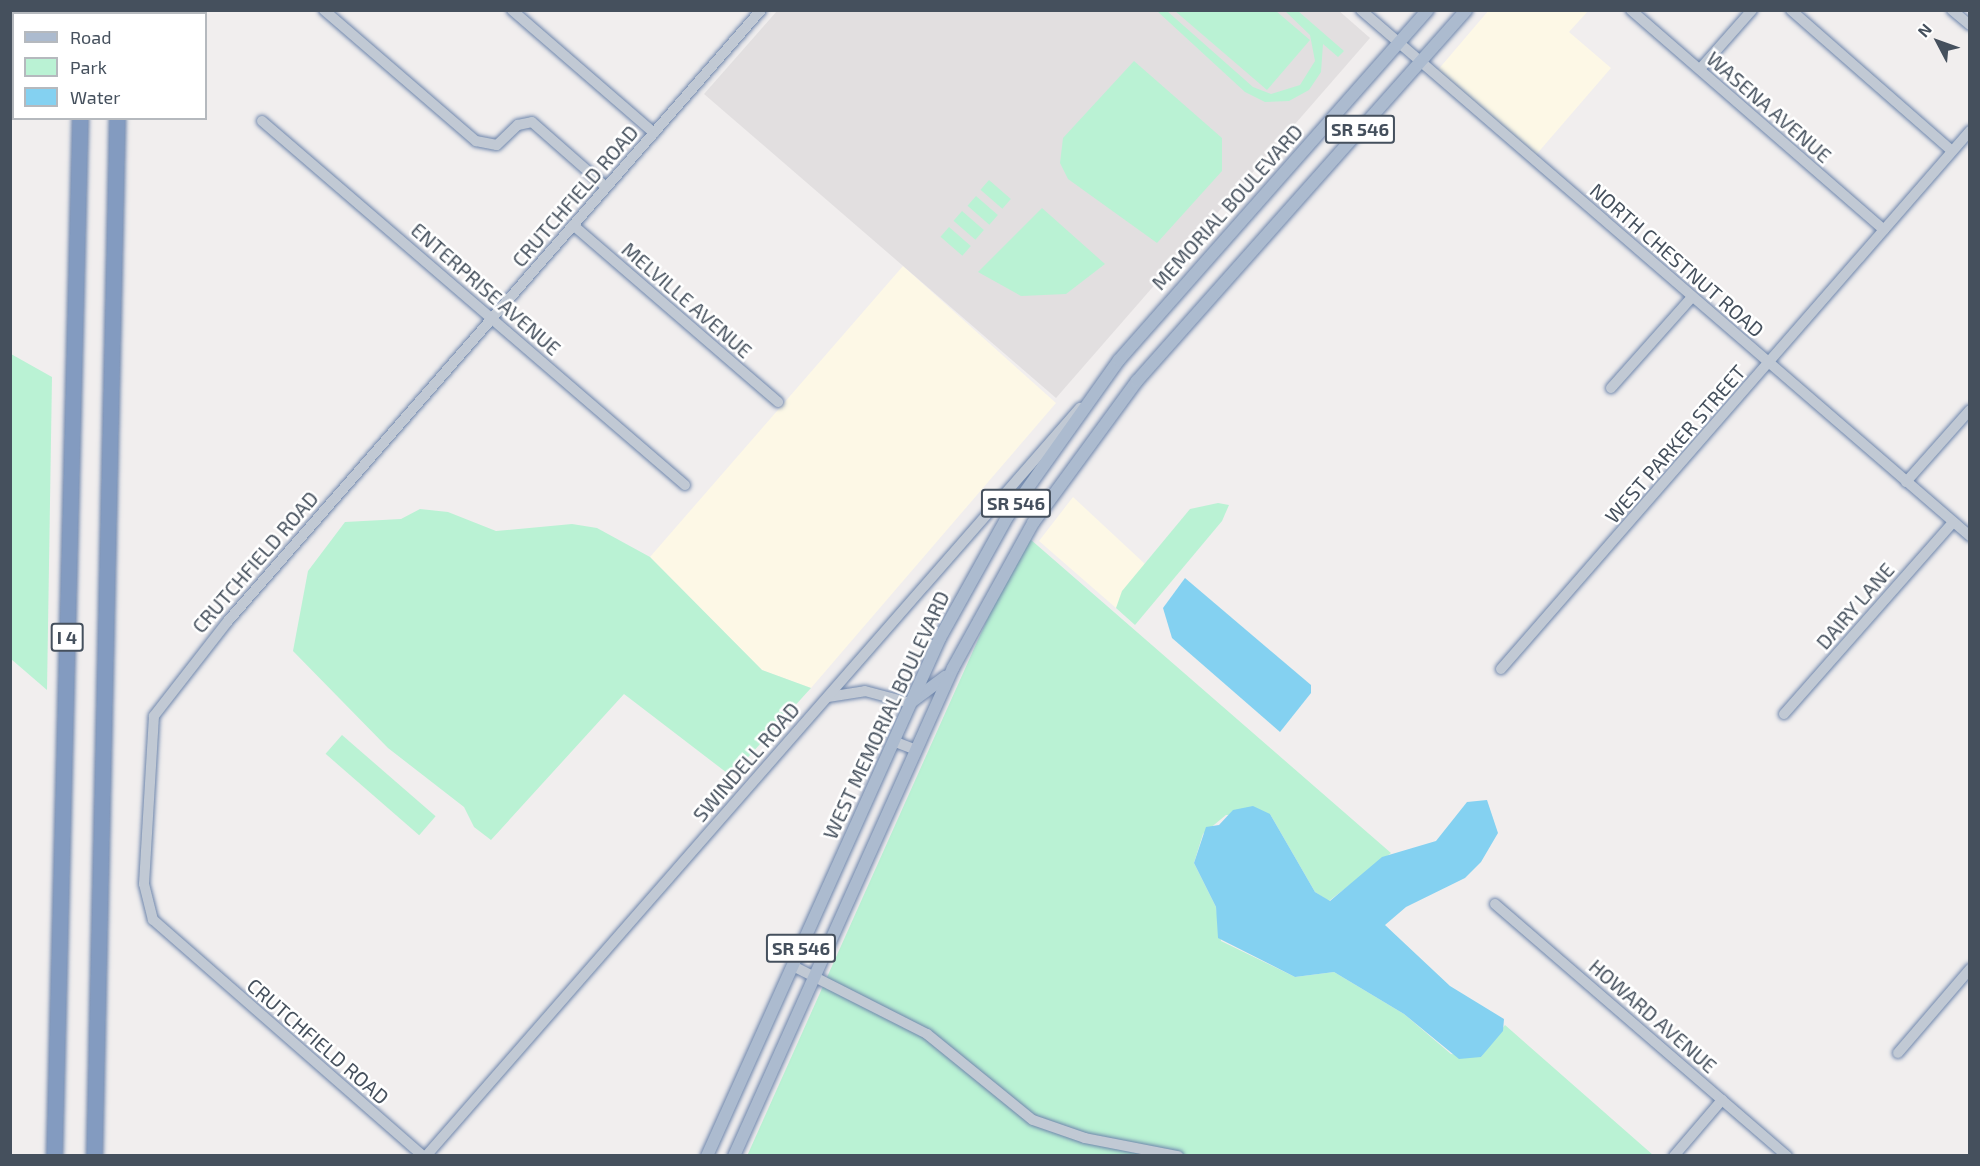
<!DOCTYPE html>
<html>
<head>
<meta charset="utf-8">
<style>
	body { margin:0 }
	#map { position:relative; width:1980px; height:1166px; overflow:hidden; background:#f1eeee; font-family:"Exo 2",sans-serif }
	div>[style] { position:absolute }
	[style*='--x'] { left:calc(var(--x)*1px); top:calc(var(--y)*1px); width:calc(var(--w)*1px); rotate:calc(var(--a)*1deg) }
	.commercial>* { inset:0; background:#fdf8e6 }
	.education>* { inset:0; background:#e2dfe0 }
	.green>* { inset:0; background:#baf2d4; transform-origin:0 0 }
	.water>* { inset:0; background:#84d1f1 }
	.roads { filter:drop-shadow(0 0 2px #6e86ac) drop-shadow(0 0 2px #6e86ac) }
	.minor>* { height:10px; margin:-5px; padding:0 5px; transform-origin:5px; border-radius:5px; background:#c1c9d4 }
	.major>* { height:12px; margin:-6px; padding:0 6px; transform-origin:6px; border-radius:6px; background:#acbbcf }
	.highway>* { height:15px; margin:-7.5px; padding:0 7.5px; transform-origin:7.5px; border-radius:7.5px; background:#839bc0 }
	span { translate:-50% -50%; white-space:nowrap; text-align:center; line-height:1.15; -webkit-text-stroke:5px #fff; paint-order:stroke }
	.shield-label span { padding:2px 4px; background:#fff; border:2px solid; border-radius:4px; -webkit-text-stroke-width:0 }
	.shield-label { font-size:18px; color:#45505d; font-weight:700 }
	.street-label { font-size:20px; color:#45505d }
	.frame { position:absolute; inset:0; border:12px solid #45505d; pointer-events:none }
	.legend { position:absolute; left:12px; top:12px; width:195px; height:108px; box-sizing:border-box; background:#fff; border:2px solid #b5b9be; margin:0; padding:8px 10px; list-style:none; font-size:18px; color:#45505d }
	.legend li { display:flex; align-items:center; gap:12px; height:30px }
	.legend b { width:30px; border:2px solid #b5b9be }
	.north { position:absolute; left:1908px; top:12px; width:60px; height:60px; -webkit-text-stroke:4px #fff; paint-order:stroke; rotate:311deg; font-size:16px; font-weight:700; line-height:24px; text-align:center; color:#45505d }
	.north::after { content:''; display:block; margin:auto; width:21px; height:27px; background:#45505d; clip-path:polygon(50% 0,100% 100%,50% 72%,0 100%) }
</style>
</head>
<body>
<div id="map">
	<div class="commercial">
		<div style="clip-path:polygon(1489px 10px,1588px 11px,1569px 32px,1611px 68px,1535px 156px,1437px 71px)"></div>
		<div style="clip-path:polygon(903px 266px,1056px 403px,811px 688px,762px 670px,650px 557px)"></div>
		<div style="clip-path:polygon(1073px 497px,1145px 564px,1116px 608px,1039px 541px)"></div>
	</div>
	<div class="education">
		<div style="clip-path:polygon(1338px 10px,1370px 38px,1056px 398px,704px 94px,777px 11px)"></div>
	</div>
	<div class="green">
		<div style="clip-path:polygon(1157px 11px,1167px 11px,1253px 87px,1271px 94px,1300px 85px,1315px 61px,1310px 35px,1285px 11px,1298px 11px,1344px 51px,1338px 57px,1323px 44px,1321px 72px,1309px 90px,1289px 101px,1265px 102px,1245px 92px)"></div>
		<div style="clip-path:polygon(1175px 11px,1276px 11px,1310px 40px,1267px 90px)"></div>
		<div style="clip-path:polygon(1134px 61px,1222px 138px,1222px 171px,1157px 243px,1068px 179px,1060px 163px,1063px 138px)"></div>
		<div style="left:989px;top:180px;width:29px;height:13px;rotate:41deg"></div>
		<div style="left:976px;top:196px;width:29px;height:13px;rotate:41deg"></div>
		<div style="clip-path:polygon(1042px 208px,1105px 264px,1066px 294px,1021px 296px,978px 272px)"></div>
		<div style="left:962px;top:211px;width:29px;height:13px;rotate:41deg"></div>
		<div style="left:949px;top:227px;width:29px;height:13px;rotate:41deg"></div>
		<div style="clip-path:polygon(11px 354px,52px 377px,47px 690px,11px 659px)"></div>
		<div style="clip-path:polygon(1218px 503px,1229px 505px,1222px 521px,1135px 625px,1116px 608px,1122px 591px,1190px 509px)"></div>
		<div style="clip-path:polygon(420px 509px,448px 512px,496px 531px,572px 524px,597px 528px,650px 557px,762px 670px,811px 688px,731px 776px,624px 694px,491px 840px,474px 827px,464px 807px,388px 748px,293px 651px,308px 571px,345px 522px,401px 519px)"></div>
		<div style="clip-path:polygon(1030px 539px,1391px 853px,1329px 901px,1315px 892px,1270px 814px,1226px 815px,1203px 834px,1194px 863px,1216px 907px,1221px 941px,1295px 977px,1334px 972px,1404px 1014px,1451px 1054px,1481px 1057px,1505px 1025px,1653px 1155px,747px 1156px,994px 604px)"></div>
		<div style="left:342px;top:735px;width:124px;height:25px;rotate:41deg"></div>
	</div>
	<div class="water">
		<div style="clip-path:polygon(1185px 578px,1311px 685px,1311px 693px,1280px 732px,1172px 638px,1163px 608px)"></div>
		<div style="clip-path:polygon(1487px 800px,1498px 833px,1481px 862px,1465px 878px,1406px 907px,1385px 925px,1450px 986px,1504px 1019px,1503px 1031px,1481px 1057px,1459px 1059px,1404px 1014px,1334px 972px,1295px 977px,1218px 938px,1216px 907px,1194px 863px,1206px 827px,1219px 825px,1233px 810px,1253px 806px,1270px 814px,1315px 892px,1330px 901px,1382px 857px,1436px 841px,1467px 802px)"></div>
	</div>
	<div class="roads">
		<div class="minor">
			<div style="--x:324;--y:10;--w:201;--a:40.8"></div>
			<div style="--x:476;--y:141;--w:21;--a:11"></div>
			<div style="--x:497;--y:145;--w:29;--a:-44"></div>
			<div style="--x:518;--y:125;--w:14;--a:-12"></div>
			<div style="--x:532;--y:122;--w:98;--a:41.3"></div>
			<div style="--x:512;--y:10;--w:188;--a:40.9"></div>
			<div style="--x:1361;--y:10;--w:805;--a:40.82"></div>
			<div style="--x:1631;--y:10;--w:335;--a:41"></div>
			<div style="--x:1791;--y:10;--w:214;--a:41.2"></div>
			<div style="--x:1952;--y:10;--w:23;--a:40"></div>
			<div style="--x:92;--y:14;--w:4;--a:-63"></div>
			<div style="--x:1700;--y:69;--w:79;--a:-48.6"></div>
			<div style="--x:10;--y:107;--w:6;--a:-45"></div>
			<div style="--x:262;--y:121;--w:558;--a:40.71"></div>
			<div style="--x:573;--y:225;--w:271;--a:40.8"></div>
			<div style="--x:1611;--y:388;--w:122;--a:-48.3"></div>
			<div style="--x:1906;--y:482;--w:96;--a:-48.4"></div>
			<div style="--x:1501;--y:669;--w:714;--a:-48.92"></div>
			<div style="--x:828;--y:697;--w:37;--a:-9"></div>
			<div style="--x:865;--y:691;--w:47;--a:14.9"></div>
			<div style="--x:1784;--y:714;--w:256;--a:-48.6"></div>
			<div style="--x:893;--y:741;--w:25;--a:21"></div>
			<div style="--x:1495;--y:904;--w:386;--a:40.8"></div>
			<div style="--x:793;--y:966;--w:150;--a:26.9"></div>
			<div style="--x:927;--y:1034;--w:136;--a:39.1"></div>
			<div style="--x:1033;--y:1120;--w:55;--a:19.1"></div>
			<div style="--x:1085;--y:1138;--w:95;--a:11"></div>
			<div style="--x:1898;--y:1053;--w:111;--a:-49.4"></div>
			<div style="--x:423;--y:1156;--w:359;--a:-138.8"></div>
			<div style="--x:153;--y:920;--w:37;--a:-104"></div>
			<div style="--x:144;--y:884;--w:168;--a:-86.6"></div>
			<div style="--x:154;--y:716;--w:120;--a:-52.1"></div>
			<div style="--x:228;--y:621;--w:811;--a:-48.9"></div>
			<div style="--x:426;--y:1156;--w:994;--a:-48.84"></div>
			<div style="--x:1674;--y:1156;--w:74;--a:-49.4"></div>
		</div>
		<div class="major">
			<div style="--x:910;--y:703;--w:44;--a:-36.6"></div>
			<div style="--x:707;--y:1156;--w:568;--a:-65.78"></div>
			<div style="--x:940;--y:638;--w:140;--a:-60.9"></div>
			<div style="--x:1008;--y:516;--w:191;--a:-54.6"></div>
			<div style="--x:1119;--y:360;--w:467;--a:-48.6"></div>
			<div style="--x:734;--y:1156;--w:535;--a:-65.83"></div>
			<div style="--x:953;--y:668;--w:166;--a:-61.1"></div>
			<div style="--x:1033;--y:523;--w:176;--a:-53.8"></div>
			<div style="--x:1137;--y:381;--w:496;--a:-48.4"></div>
		</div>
		<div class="highway">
			<div style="--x:83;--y:14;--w:4;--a:-90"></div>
			<div style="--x:119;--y:14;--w:4;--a:-90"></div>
			<div style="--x:54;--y:1156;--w:1038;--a:-88.57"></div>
			<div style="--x:94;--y:1156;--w:1038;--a:-88.73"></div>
		</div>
	</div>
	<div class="shield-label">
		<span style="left:1360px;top:129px">SR 546</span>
		<span style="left:1016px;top:503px">SR 546</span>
		<span style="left:67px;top:637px">I 4</span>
		<span style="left:801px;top:948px">SR 546</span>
	</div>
	<div class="street-label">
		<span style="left:1769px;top:107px;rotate:41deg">WASENA AVENUE</span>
		<span style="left:575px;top:196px;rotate:-49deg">CRUTCHFIELD ROAD</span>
		<span style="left:1227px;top:207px;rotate:-48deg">MEMORIAL BOULEVARD</span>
		<span style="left:1677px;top:260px;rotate:41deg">NORTH CHESTNUT ROAD</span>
		<span style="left:486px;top:289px;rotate:41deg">ENTERPRISE AVENUE</span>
		<span style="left:687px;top:300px;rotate:41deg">MELVILLE AVENUE</span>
		<span style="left:1675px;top:444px;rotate:-49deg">WEST PARKER STREET</span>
		<span style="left:255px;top:562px;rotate:-49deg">CRUTCHFIELD ROAD</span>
		<span style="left:1855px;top:606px;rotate:-49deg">DAIRY LANE</span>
		<span style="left:886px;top:715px;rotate:-65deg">WEST MEMORIAL BOULEVARD</span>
		<span style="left:746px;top:762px;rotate:-49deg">SWINDELL ROAD</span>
		<span style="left:1653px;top:1016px;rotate:41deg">HOWARD AVENUE</span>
		<span style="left:318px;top:1041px;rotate:41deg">CRUTCHFIELD ROAD</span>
	</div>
	<div class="frame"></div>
	<ul class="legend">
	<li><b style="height:8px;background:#acbbcf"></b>Road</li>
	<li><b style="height:16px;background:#baf2d4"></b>Park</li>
	<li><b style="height:16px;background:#84d1f1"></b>Water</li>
	</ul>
	<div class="north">N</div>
</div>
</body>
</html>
